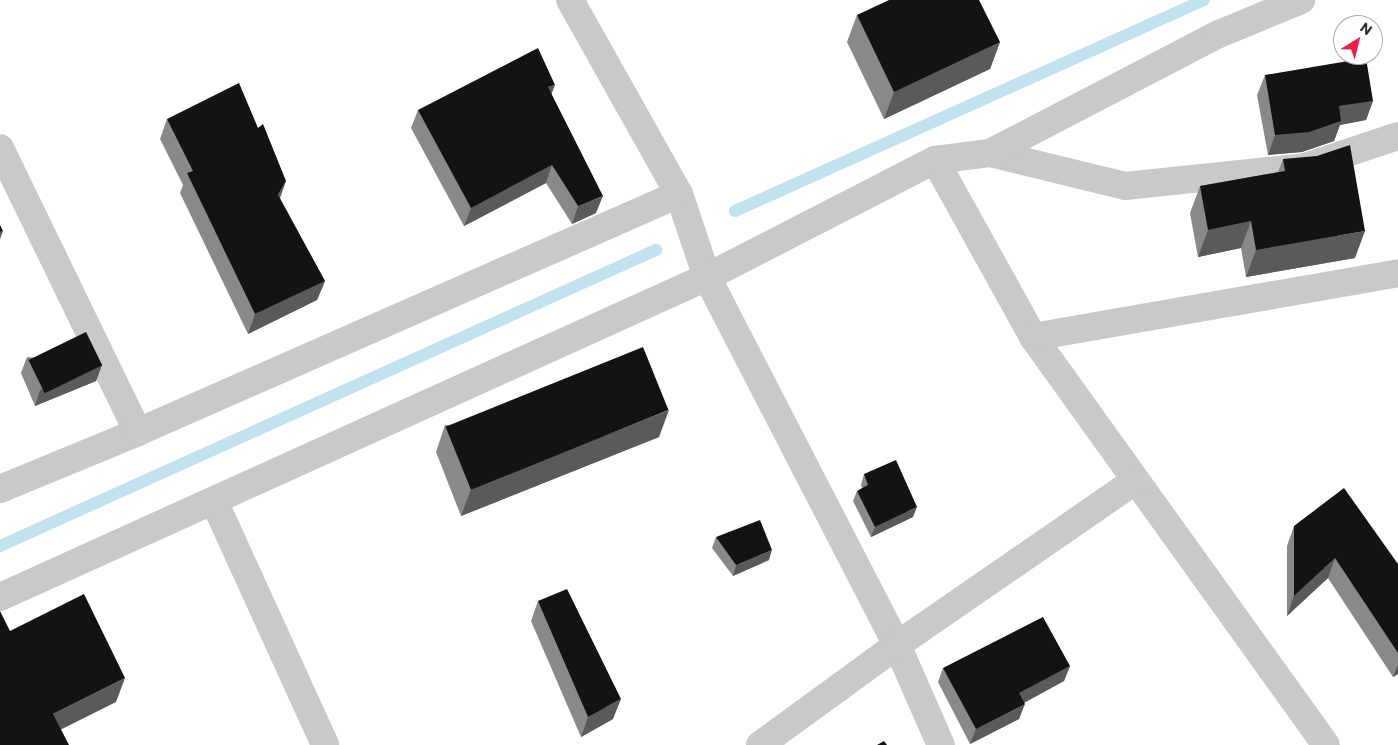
<!DOCTYPE html>
<html>
<head>
<meta charset="utf-8">
<style>
	body { margin:0 }
	#map { position:relative; width:1398px; height:745px; overflow:hidden; background:#fff; font-family:Commissioner,sans-serif }
	div>[style] { position:absolute }
	[style*='--x'] { left:calc(var(--x)*1px); top:calc(var(--y)*1px); width:calc(var(--w)*1px); rotate:calc(var(--a)*1deg) }
	.stream>* { height:12px; margin:-6px; padding:0 6px; transform-origin:6px; border-radius:6px; background:#c1e2ee }
	.street>* { height:28px; margin:-14px; padding:0 14px; transform-origin:14px; border-radius:14px; background:#c9c9c9 }
	.wall>* { inset:0; background:#898989 }
	.shaded-wall>* { inset:0; background:#5a5a5a }
	.building>* { inset:0; background:#131313; transform-origin:0 0 }
	span { translate:-50% -50%; white-space:nowrap; text-align:center; line-height:1.15; -webkit-text-stroke:5px #fff; paint-order:stroke }
	.north { position:absolute; left:1333px; top:15px; width:50px; height:50px; box-sizing:border-box; background:#fff; border:1px solid #ababab; border-radius:50%; rotate:36deg; font-size:14px; font-weight:700; line-height:20px; text-align:center; color:#2c2c2c }
	.north::after { content:''; display:block; margin:auto; width:18px; height:22px; background:#f51b49; clip-path:polygon(50% 0,100% 100%,50% 72%,0 100%) }
</style>
</head>
<body>
<div id="map">
	<div class="stream">
		<div style="--x:735;--y:211;--w:514;--a:-24.22"></div>
		<div style="--x:0;--y:546;--w:720;--a:-24.29"></div>
	</div>
	<div class="street">
		<div style="--x:570;--y:0;--w:223;--a:60.7"></div>
		<div style="--x:679;--y:194;--w:88;--a:71.4"></div>
		<div style="--x:707;--y:277;--w:414;--a:62.7"></div>
		<div style="--x:897;--y:645;--w:109;--a:66.3"></div>
		<div style="--x:0;--y:148;--w:316;--a:64.1"></div>
		<div style="--x:990;--y:153;--w:139;--a:13.7"></div>
		<div style="--x:1125;--y:186;--w:181;--a:-6"></div>
		<div style="--x:1305;--y:167;--w:98;--a:-18.4"></div>
		<div style="--x:935;--y:160;--w:202;--a:61"></div>
		<div style="--x:1033;--y:337;--w:502;--a:54.32"></div>
		<div style="--x:1033;--y:337;--w:371;--a:-9.9"></div>
		<div style="--x:0;--y:489;--w:149;--a:-22.4"></div>
		<div style="--x:138;--y:432;--w:591;--a:-23.75"></div>
		<div style="--x:214;--y:501;--w:268;--a:65.5"></div>
		<div style="--x:0;--y:597;--w:776;--a:-24.35"></div>
		<div style="--x:707;--y:277;--w:256;--a:-27.2"></div>
		<div style="--x:935;--y:160;--w:55;--a:-7.3"></div>
		<div style="--x:990;--y:153;--w:258;--a:-27.5"></div>
		<div style="--x:1219;--y:34;--w:89;--a:-22.5"></div>
		<div style="--x:760;--y:745;--w:170;--a:-36.1"></div>
		<div style="--x:897;--y:645;--w:289;--a:-34.6"></div>
	</div>
	<div class="wall">
		<div style="clip-path:polygon(857px 15px,1000px 42px,990px 69px,884px 119px,847px 42px)"></div>
		<div style="clip-path:polygon(1265px 75px,1373px 101px,1366px 120px,1340px 125px,1334px 141px,1302px 152px,1268px 155px,1257px 95px)"></div>
		<div style="clip-path:polygon(551px 94px,596px 213px,572px 224px,546px 183px,464px 226px,411px 128px,418px 110px)"></div>
		<div style="clip-path:polygon(167px 119px,280px 198px,325px 281px,317px 300px,248px 334px,180px 193px,183px 185px,160px 139px)"></div>
		<div style="clip-path:polygon(1283px 159px,1355px 258px,1246px 277px,1241px 248px,1198px 257px,1190px 213px,1200px 186px,1278px 172px)"></div>
		<div style="clip-path:polygon(27px 357px,102px 365px,96px 381px,35px 406px,21px 373px)"></div>
		<div style="clip-path:polygon(445px 425px,659px 437px,461px 516px,436px 452px)"></div>
		<div style="clip-path:polygon(864px 474px,913px 517px,871px 537px,853px 501px,857px 491px,862px 488px,861px 485px)"></div>
		<div style="clip-path:polygon(1294px 526px,1398px 564px,1398px 674px,1393px 677px,1328px 578px,1287px 616px,1287px 546px)"></div>
		<div style="clip-path:polygon(716px 537px,769px 560px,733px 576px,712px 548px)"></div>
		<div style="clip-path:polygon(538px 601px,613px 719px,581px 737px,531px 621px)"></div>
		<div style="clip-path:polygon(1070px 666px,1064px 681px,1024px 703px,1019px 719px,970px 744px,938px 682px,943px 668px)"></div>
	</div>
	<div class="shaded-wall">
		<div style="clip-path:polygon(1000px 42px,990px 69px,884px 119px,894px 92px)"></div>
		<div style="clip-path:polygon(555px 85px,548px 103px,548px 87px)"></div>
		<div style="clip-path:polygon(1373px 101px,1366px 120px,1340px 125px,1334px 141px,1302px 152px,1268px 155px,1275px 135px,1339px 106px)"></div>
		<div style="clip-path:polygon(552px 165px,546px 183px,464px 226px,471px 208px)"></div>
		<div style="clip-path:polygon(286px 181px,279px 201px,278px 195px)"></div>
		<div style="clip-path:polygon(603px 196px,596px 213px,572px 224px,578px 206px)"></div>
		<div style="clip-path:polygon(1251px 221px,1241px 248px,1198px 257px,1208px 230px)"></div>
		<div style="clip-path:polygon(3px 231px,0 239px,0 232px)"></div>
		<div style="clip-path:polygon(1365px 231px,1355px 258px,1246px 277px,1256px 250px)"></div>
		<div style="clip-path:polygon(325px 281px,317px 300px,248px 334px,255px 314px)"></div>
		<div style="clip-path:polygon(102px 365px,96px 381px,35px 406px,40px 390px)"></div>
		<div style="clip-path:polygon(669px 410px,659px 437px,461px 516px,471px 489px)"></div>
		<div style="clip-path:polygon(917px 507px,913px 517px,871px 537px,875px 527px)"></div>
		<div style="clip-path:polygon(772px 550px,769px 560px,733px 576px,736px 565px)"></div>
		<div style="clip-path:polygon(1335px 558px,1328px 578px,1287px 616px,1294px 596px)"></div>
		<div style="clip-path:polygon(1398px 664px,1398px 674px,1393px 677px)"></div>
		<div style="clip-path:polygon(1070px 666px,1064px 681px,1014px 708px,1019px 693px)"></div>
		<div style="clip-path:polygon(125px 678px,116px 702px,44px 738px,53px 714px)"></div>
		<div style="clip-path:polygon(621px 699px,613px 719px,581px 737px,588px 717px)"></div>
		<div style="clip-path:polygon(1025px 704px,1019px 719px,970px 744px,976px 729px)"></div>
	</div>
	<div class="building">
		<div style="clip-path:polygon(889px 0,979px 0,1000px 42px,894px 92px,857px 15px)"></div>
		<div style="clip-path:polygon(538px 48px,555px 85px,548px 87px,603px 196px,578px 206px,552px 165px,471px 208px,418px 110px)"></div>
		<div style="clip-path:polygon(1366px 58px,1373px 101px,1339px 106px,1341px 121px,1309px 132px,1275px 135px,1265px 75px)"></div>
		<div style="clip-path:polygon(239px 83px,258px 128px,263px 124px,286px 181px,278px 195px,325px 281px,255px 314px,187px 173px,193px 171px,167px 119px)"></div>
		<div style="clip-path:polygon(1350px 145px,1365px 231px,1256px 250px,1251px 221px,1208px 230px,1200px 186px,1285px 171px,1283px 159px,1317px 156px)"></div>
		<div style="clip-path:polygon(0 225px,3px 231px,0 232px)"></div>
		<div style="left:86px;top:332px;width:37px;height:64px;rotate:64deg"></div>
		<div style="left:643px;top:347px;width:68px;height:213px;rotate:68deg"></div>
		<div style="clip-path:polygon(896px 460px,917px 507px,875px 527px,857px 491px,868px 485px,864px 474px)"></div>
		<div style="clip-path:polygon(1344px 488px,1398px 564px,1398px 653px,1335px 558px,1294px 596px,1294px 526px)"></div>
		<div style="clip-path:polygon(760px 520px,772px 550px,736px 565px,716px 537px)"></div>
		<div style="clip-path:polygon(567px 589px,621px 699px,588px 717px,538px 601px)"></div>
		<div style="clip-path:polygon(84px 594px,125px 678px,53px 714px,69px 745px,0 745px,0 611px,10px 631px)"></div>
		<div style="clip-path:polygon(1043px 617px,1070px 666px,1019px 693px,1025px 704px,976px 729px,943px 668px)"></div>
		<div style="clip-path:polygon(884px 741px,887px 745px,877px 745px)"></div>
	</div>
	<div class="north">N</div>
</div>
</body>
</html>
